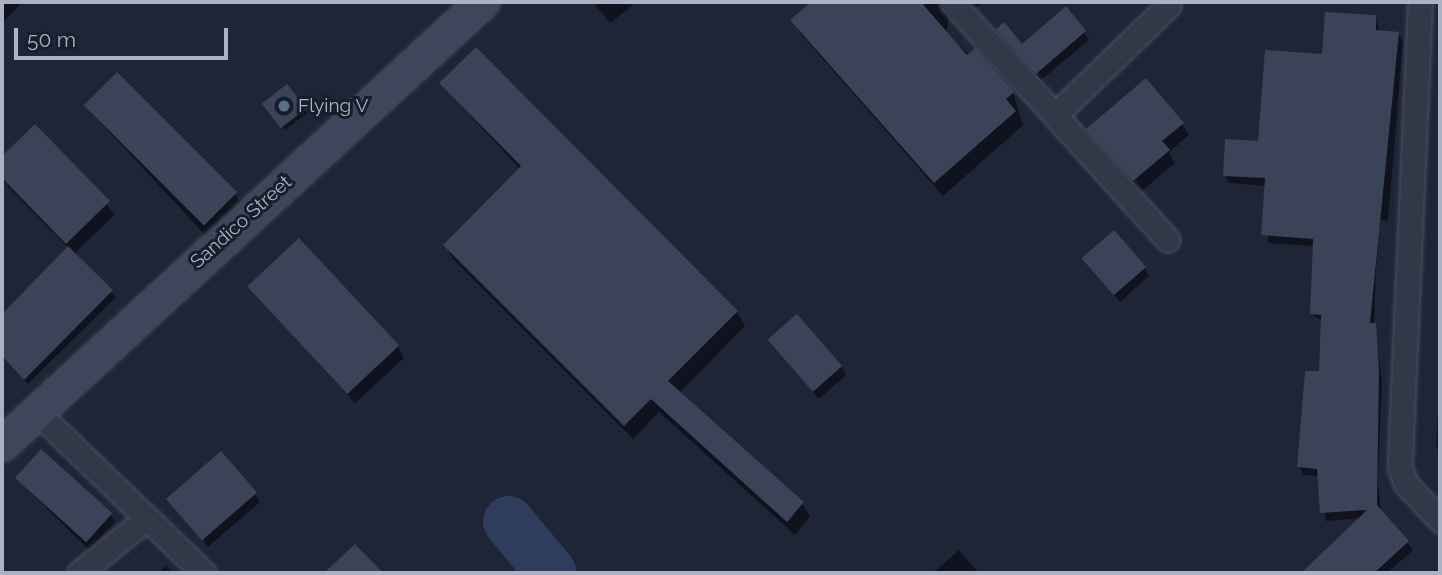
<!DOCTYPE html>
<html>
<head>
<meta charset="utf-8">
<style>
	body { margin:0 }
	#map { position:relative; width:1442px; height:575px; overflow:hidden; background:#1e2537; font-family:Raleway,sans-serif }
	div>[style] { position:absolute }
	[style*='--x'] { left:calc(var(--x)*1px); top:calc(var(--y)*1px); width:calc(var(--w)*1px); rotate:calc(var(--a)*1deg) }
	.shadow>* { inset:0; background:#0007 }
	.river>* { height:51px; margin:-25.5px; padding:0 25.5px; transform-origin:25.5px; border-radius:25.5px; background:#2e3c5d }
	.building>* { inset:0; background:#3a4358; transform-origin:0 0 }
	.roads { filter:drop-shadow(0 0 2px #4c5263) drop-shadow(0 0 2px #4c5263) }
	.street>* { height:23px; margin:-11.5px; padding:0 11.5px; transform-origin:11.5px; border-radius:11.5px; background:#313847 }
	.secondary>* { height:32px; margin:-16px; padding:0 16px; transform-origin:16px; border-radius:16px; background:#3f465b }
	.dots>* { width:19px; height:19px; translate:-50% -50%; box-sizing:border-box; border:4px solid #171d2b; border-radius:50% }
	span { translate:-50% -50%; white-space:nowrap; text-align:center; line-height:1.15; -webkit-text-stroke:6px #171d2b; paint-order:stroke }
	.poi-label { font-size:19px; color:#abb2c5 }
	.left { translate:0 -50%; text-align:left }
	.street-label { font-size:19px; color:#abb2c5 }
	.frame { position:absolute; inset:0; border:4px solid #abb2c5; pointer-events:none }
	.scale { position:absolute; left:14px; top:28px; width:214px; height:32px; box-sizing:border-box; border:4px solid #abb2c5; border-top:0; padding-left:9px; font-size:21px; line-height:24px; white-space:nowrap; color:#abb2c5; -webkit-text-stroke:5px #171d2b; paint-order:stroke }
</style>
</head>
<body>
<div id="map">
	<div class="shadow">
		<div style="clip-path:polygon(2px 2px,23px 2px,2px 23px)"></div>
		<div style="clip-path:polygon(593px 2px,637px 2px,610px 23px)"></div>
		<div style="clip-path:polygon(812px 2px,964px 2px,951px 5px,946px 34px,1013px 93px,1023px 125px,943px 196px,801px 34px,793px 20px)"></div>
		<div style="clip-path:polygon(965px 2px,982px 2px,974px 9px)"></div>
		<div style="clip-path:polygon(1066px 9px,1089px 40px,1041px 80px,998px 30px,1021px 47px)"></div>
		<div style="clip-path:polygon(1375px 17px,1380px 32px,1398px 33px,1403px 41px,1388px 221px,1380px 220px,1376px 271px,1374px 325px,1382px 381px,1378px 482px,1381px 511px,1413px 550px,1387px 573px,1306px 573px,1361px 518px,1326px 521px,1319px 476px,1304px 475px,1299px 467px,1321px 373px,1323px 322px,1312px 314px,1314px 246px,1268px 243px,1266px 186px,1229px 183px,1225px 175px,1260px 143px,1324px 56px)"></div>
		<div style="clip-path:polygon(441px 84px,737px 312px,745px 326px,679px 393px,802px 503px,810px 517px,795px 535px,659px 412px,633px 439px,453px 259px,445px 245px,520px 169px)"></div>
		<div style="clip-path:polygon(286px 87px,307px 113px,285px 130px,267px 108px)"></div>
		<div style="clip-path:polygon(85px 106px,235px 194px,241px 204px,207px 237px)"></div>
		<div style="clip-path:polygon(1182px 124px,1189px 135px,1169px 152px,1175px 163px,1141px 192px,1088px 129px)"></div>
		<div style="clip-path:polygon(35px 127px,115px 214px,74px 254px,116px 297px,28px 384px,2px 357px,2px 316px,68px 248px,2px 180px,2px 159px)"></div>
		<div style="clip-path:polygon(1084px 259px,1145px 268px,1149px 276px,1120px 302px)"></div>
		<div style="clip-path:polygon(251px 289px,398px 347px,404px 358px,355px 403px)"></div>
		<div style="clip-path:polygon(770px 340px,842px 367px,846px 375px,819px 399px)"></div>
		<div style="clip-path:polygon(1440px 382px,1440px 454px,1436px 446px)"></div>
		<div style="clip-path:polygon(17px 479px,110px 514px,115px 522px,89px 550px)"></div>
		<div style="clip-path:polygon(255px 494px,260px 502px,208px 547px,168px 499px)"></div>
		<div style="clip-path:polygon(959px 550px,979px 573px,933px 573px)"></div>
		<div style="clip-path:polygon(166px 566px,173px 573px,159px 573px)"></div>
		<div style="clip-path:polygon(864px 571px,865px 573px,835px 573px,835px 572px)"></div>
	</div>
	<div class="river">
		<div style="--x:508;--y:521;--w:67;--a:50.4"></div>
	</div>
	<div class="building">
		<div style="clip-path:polygon(811px 2px,921px 2px,967px 55px,975px 48px,1014px 92px,1006px 99px,1016px 111px,934px 183px,790px 20px)"></div>
		<div style="clip-path:polygon(1066px 6px,1086px 31px,1036px 74px,996px 29px,1004px 22px,1022px 44px)"></div>
		<div style="clip-path:polygon(1325px 12px,1376px 15px,1376px 30px,1399px 32px,1370px 323px,1376px 323px,1379px 371px,1377px 505px,1409px 541px,1374px 573px,1301px 573px,1367px 510px,1320px 513px,1317px 469px,1297px 467px,1305px 371px,1319px 371px,1321px 315px,1310px 314px,1313px 239px,1261px 235px,1265px 178px,1223px 176px,1225px 139px,1258px 141px,1265px 50px,1322px 54px)"></div>
		<div style="clip-path:polygon(476px 47px,738px 311px,668px 381px,804px 502px,787px 522px,651px 399px,624px 426px,443px 245px,521px 166px,439px 83px)"></div>
		<div style="left:117px;top:72px;width:170px;height:47px;rotate:45deg"></div>
		<div style="clip-path:polygon(1146px 78px,1184px 123px,1162px 141px,1170px 150px,1133px 181px,1086px 129px)"></div>
		<div style="left:287px;top:84px;width:31px;height:32px;rotate:52deg"></div>
		<div style="clip-path:polygon(35px 124px,110px 201px,66px 244px,2px 178px,2px 156px)"></div>
		<div style="left:1114px;top:230px;width:49px;height:43px;rotate:49deg"></div>
		<div style="left:299px;top:238px;width:147px;height:71px;rotate:47deg"></div>
		<div style="clip-path:polygon(68px 246px,113px 290px,24px 380px,2px 356px,2px 314px)"></div>
		<div style="left:797px;top:314px;width:69px;height:39px;rotate:49deg"></div>
		<div style="left:41px;top:449px;width:96px;height:39px;rotate:42deg"></div>
		<div style="left:221px;top:451px;width:55px;height:73px;rotate:49deg"></div>
		<div style="clip-path:polygon(355px 544px,383px 573px,324px 573px)"></div>
	</div>
	<div class="roads">
		<div class="street">
			<div style="--x:952;--y:2;--w:321;--a:47.8"></div>
			<div style="--x:1420;--y:2;--w:466;--a:92.5"></div>
			<div style="--x:1400;--y:468;--w:17;--a:69"></div>
			<div style="--x:1406;--y:484;--w:50;--a:46.6"></div>
			<div style="--x:1055;--y:115;--w:158;--a:-44"></div>
			<div style="--x:37;--y:412;--w:232;--a:44"></div>
			<div style="--x:79;--y:573;--w:86;--a:-38.9"></div>
		</div>
		<div class="secondary">
			<div style="--x:2;--y:445;--w:654;--a:-42.65"></div>
		</div>
	</div>
	<div class="dots">
		<div style="left:284px;top:106px;background:#5c6f8a"></div>
	</div>
	<div class="poi-label">
		<span class="left" style="left:298px;top:106px">Flying V</span>
	</div>
	<div class="street-label">
		<span style="left:241px;top:222px;rotate:-42deg">Sandico Street</span>
	</div>
	<div class="frame"></div>
	<div class="scale">50 m</div>
</div>
</body>
</html>
